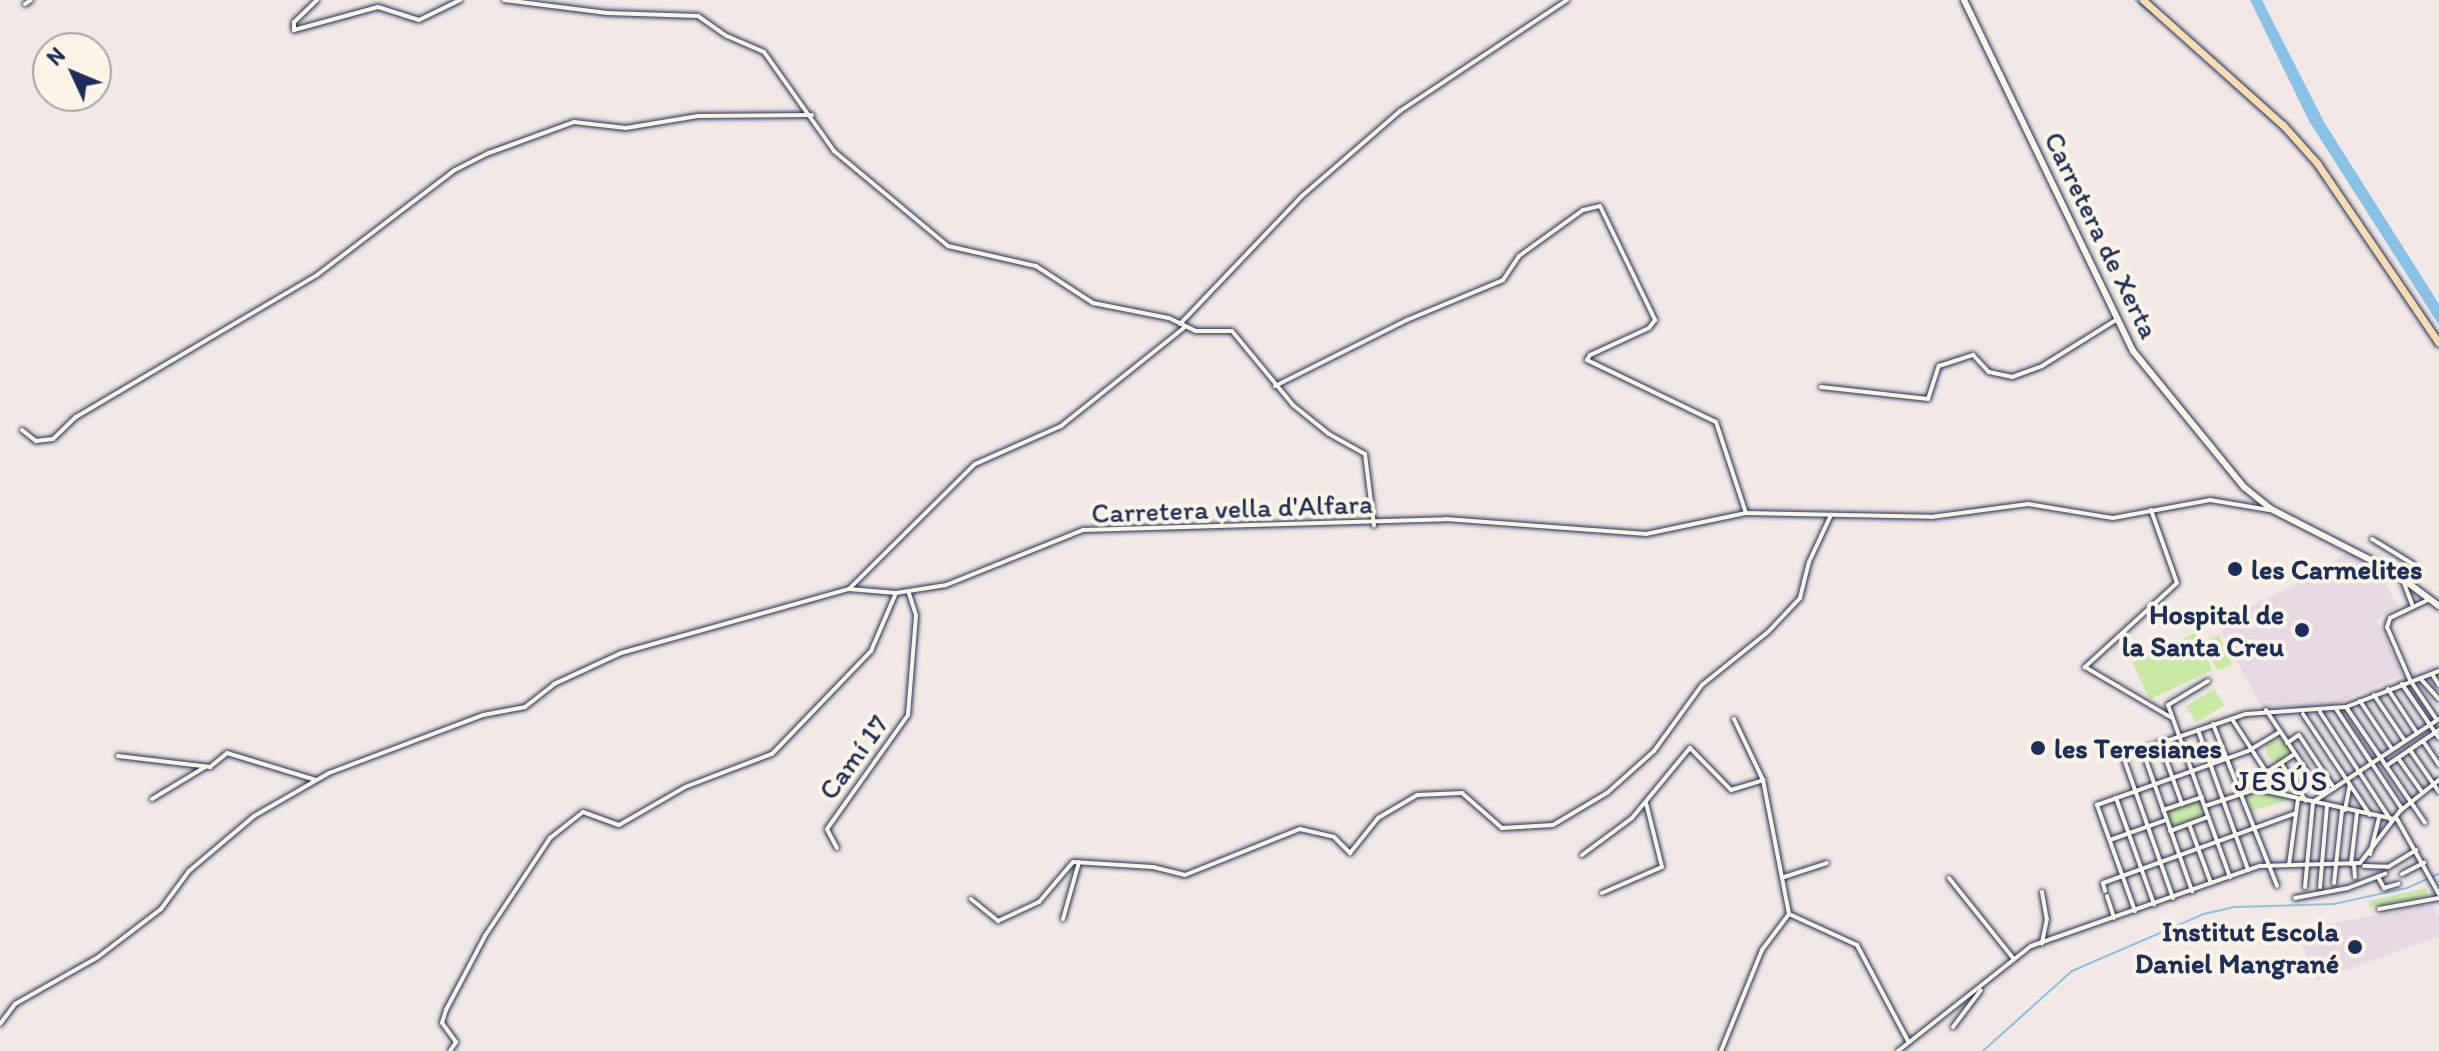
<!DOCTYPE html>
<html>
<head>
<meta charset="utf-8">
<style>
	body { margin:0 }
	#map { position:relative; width:2439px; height:1051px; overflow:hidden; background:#f3e8e5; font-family:Itim,sans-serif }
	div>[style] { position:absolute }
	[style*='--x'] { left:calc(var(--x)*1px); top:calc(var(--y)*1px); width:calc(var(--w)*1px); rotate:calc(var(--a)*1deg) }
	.built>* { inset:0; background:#e8d9e4 }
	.green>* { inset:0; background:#c8eaa3; transform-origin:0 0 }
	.round { border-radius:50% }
	.water>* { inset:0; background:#86c3e6 }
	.stream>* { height:2px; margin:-1px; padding:0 1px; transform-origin:1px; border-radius:1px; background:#86c3e6 }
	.roads { filter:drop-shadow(0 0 2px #1b2f5e) drop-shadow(0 0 2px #1b2f5e) }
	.street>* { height:4px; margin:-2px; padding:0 2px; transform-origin:2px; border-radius:2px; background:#fcf5e5 }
	.secondary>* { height:6px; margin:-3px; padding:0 3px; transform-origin:3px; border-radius:3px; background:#fcf5e5 }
	.primary>* { height:7px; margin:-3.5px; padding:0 3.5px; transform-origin:3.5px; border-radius:3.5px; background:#fedbac }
	.dots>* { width:22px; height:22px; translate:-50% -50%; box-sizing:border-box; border:4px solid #fcf5e5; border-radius:50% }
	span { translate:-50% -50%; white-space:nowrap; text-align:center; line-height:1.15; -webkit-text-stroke:8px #fcf5e5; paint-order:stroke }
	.street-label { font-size:28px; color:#1b2f5e }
	.poi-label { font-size:28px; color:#1b2f5e; font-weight:700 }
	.left { translate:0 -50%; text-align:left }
	.right { translate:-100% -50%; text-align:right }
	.neighbourhood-label { font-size:30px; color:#1b2f5e; letter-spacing:2px }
	.north { position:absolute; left:32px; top:32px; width:80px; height:80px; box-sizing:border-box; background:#fcf5e5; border:2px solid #a2a6af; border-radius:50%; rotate:314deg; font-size:22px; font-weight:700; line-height:32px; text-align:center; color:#1b2f5e }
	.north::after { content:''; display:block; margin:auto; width:28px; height:36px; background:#1b2f5e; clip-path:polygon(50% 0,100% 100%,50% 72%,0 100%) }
</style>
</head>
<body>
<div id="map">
	<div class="built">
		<div style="clip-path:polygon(2348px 551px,2377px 568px,2398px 607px,2377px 620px,2402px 675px,2323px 709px,2261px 706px,2217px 623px,2315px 575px)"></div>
		<div style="clip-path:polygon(2431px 905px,2439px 916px,2439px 936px,2317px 981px,2296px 930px)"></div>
	</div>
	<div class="green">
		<div style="left:2195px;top:633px;width:41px;height:69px;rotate:65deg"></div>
		<div style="left:2219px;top:635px;width:32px;height:16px;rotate:66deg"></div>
		<div style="left:2214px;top:689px;width:19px;height:33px;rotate:58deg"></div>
		<div class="round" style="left:2266px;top:739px;width:22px;height:22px"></div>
		<div style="clip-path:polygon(2259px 791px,2287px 798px,2288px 800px,2251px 811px,2245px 794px)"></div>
		<div style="clip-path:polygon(2199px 800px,2205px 816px,2170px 826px,2167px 811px)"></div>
		<div style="clip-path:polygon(2426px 888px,2428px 895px,2369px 907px,2369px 901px)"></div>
	</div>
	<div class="water">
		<div style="clip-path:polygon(2250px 0,2262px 0,2324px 122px,2439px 304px,2439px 325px,2309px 121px)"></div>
	</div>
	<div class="stream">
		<div style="--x:2135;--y:0;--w:23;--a:38"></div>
		<div style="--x:1983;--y:1051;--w:120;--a:-42"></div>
		<div style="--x:2072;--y:971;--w:144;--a:-23.4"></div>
		<div style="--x:2204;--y:914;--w:32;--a:-13"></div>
		<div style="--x:2235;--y:907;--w:99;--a:-1.7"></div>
		<div style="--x:2334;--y:904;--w:75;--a:-12.4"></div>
		<div style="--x:2407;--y:888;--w:35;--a:-24"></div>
	</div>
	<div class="roads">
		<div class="street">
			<div style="--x:317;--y:0;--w:32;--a:136"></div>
			<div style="--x:294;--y:22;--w:8;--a:90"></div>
			<div style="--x:294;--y:30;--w:87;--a:-15.3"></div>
			<div style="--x:378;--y:7;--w:43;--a:17.6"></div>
			<div style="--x:419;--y:20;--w:46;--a:-26"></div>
			<div style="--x:504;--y:0;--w:104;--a:7.2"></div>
			<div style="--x:607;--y:13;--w:91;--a:1.9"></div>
			<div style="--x:698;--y:16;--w:35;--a:35"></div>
			<div style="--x:727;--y:36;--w:40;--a:23.4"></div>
			<div style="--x:764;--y:52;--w:121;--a:54.7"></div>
			<div style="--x:834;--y:151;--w:148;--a:39.8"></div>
			<div style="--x:948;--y:246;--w:90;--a:12.8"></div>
			<div style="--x:1036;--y:266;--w:68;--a:33"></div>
			<div style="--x:1093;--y:303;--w:77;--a:11.2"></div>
			<div style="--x:1169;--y:318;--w:30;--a:26"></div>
			<div style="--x:1196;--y:331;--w:36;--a:0"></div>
			<div style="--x:1232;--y:331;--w:96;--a:50.5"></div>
			<div style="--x:1293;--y:405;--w:46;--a:38.9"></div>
			<div style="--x:1329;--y:434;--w:41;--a:29.1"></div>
			<div style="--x:1365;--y:454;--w:72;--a:82.8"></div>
			<div style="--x:25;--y:4;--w:7;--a:-34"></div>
			<div style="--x:1180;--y:324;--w:177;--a:-46.4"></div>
			<div style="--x:1302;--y:196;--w:130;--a:-40.9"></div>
			<div style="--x:1400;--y:111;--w:201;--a:-33.6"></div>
			<div style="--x:1275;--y:386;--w:148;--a:-26.6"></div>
			<div style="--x:1407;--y:320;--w:104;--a:-22.6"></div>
			<div style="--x:1503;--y:280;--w:29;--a:-56"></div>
			<div style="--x:1519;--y:256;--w:79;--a:-35.7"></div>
			<div style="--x:1583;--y:210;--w:17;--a:-13"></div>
			<div style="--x:1600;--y:206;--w:127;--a:64.2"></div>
			<div style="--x:1655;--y:320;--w:10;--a:127"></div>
			<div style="--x:1649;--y:328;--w:65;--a:155.4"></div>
			<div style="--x:1590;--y:355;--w:6;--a:121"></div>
			<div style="--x:1587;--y:360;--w:143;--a:25.7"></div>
			<div style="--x:1716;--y:422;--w:96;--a:71.8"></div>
			<div style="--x:1821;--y:387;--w:108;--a:6.4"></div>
			<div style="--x:1928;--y:399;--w:35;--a:-72"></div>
			<div style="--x:1939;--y:366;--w:36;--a:-18"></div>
			<div style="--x:1973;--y:355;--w:23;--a:47"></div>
			<div style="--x:1989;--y:372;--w:24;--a:12"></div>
			<div style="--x:2012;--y:377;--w:32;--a:-20"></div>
			<div style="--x:2042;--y:366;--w:87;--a:-31.9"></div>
			<div style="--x:22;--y:430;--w:18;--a:38"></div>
			<div style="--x:36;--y:441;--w:17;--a:-7"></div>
			<div style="--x:53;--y:439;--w:32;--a:-44"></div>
			<div style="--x:76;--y:417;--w:280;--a:-30.5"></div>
			<div style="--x:317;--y:275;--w:173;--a:-37.3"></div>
			<div style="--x:455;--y:170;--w:38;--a:-27"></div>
			<div style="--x:489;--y:153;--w:90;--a:-20"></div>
			<div style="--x:574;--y:122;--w:52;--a:6.6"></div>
			<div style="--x:626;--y:128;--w:73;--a:-9.5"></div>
			<div style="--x:698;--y:116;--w:114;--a:-0.5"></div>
			<div style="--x:2151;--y:510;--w:77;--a:70.4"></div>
			<div style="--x:2177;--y:583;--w:125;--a:137.6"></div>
			<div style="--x:2085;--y:667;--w:101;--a:30.4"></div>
			<div style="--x:2372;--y:539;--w:48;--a:31.4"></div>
			<div style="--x:2413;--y:564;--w:18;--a:128"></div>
			<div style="--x:2402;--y:578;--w:31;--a:69"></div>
			<div style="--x:849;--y:589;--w:177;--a:-44.8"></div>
			<div style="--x:975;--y:464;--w:94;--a:-23.8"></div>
			<div style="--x:1061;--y:426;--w:159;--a:-38.6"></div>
			<div style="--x:2430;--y:599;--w:44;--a:154.6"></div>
			<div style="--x:2390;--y:618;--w:9;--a:108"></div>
			<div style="--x:2387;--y:627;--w:58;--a:66.5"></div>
			<div style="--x:2410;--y:680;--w:48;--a:56"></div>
			<div style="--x:2432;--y:674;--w:13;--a:58"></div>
			<div style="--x:2420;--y:678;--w:28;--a:48"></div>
			<div style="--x:2208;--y:681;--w:47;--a:149"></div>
			<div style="--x:2168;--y:705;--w:183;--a:70.2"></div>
			<div style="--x:2402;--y:684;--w:65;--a:55.6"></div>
			<div style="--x:2388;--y:689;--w:53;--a:56.6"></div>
			<div style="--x:2374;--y:695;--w:55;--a:56"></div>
			<div style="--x:2360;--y:701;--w:58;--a:56.3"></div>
			<div style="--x:2346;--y:707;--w:140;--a:55.7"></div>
			<div style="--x:2336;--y:709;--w:120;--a:56.6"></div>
			<div style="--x:2266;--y:710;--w:101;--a:56.3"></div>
			<div style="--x:2320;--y:712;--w:128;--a:56.8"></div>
			<div style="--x:2303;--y:714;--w:121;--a:56.4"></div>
			<div style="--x:1734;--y:719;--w:68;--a:64.6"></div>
			<div style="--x:1763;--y:780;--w:136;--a:79"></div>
			<div style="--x:1789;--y:914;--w:75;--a:24.5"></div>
			<div style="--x:1857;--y:945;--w:109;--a:62"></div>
			<div style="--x:2232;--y:719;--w:87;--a:57.2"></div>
			<div style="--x:2213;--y:724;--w:174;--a:68.4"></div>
			<div style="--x:2198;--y:730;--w:149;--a:70.3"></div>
			<div style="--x:2423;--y:741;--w:29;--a:56"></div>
			<div style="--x:2160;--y:743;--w:65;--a:70.2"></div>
			<div style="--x:2287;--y:743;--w:14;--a:-34"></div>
			<div style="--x:2299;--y:735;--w:64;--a:56.6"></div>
			<div style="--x:2142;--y:749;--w:151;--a:70.6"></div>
			<div style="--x:2410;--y:750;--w:51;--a:55.4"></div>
			<div style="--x:118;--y:756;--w:93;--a:6.8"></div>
			<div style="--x:210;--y:767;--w:22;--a:-39"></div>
			<div style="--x:227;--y:753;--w:93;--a:16.9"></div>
			<div style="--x:2398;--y:758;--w:42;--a:54.8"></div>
			<div style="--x:2281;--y:763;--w:45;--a:56.7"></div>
			<div style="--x:2386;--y:766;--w:64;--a:-34.2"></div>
			<div style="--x:2267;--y:772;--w:33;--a:-33"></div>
			<div style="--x:2240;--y:789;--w:30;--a:-30"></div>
			<div style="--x:2116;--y:798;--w:113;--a:70.3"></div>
			<div style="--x:152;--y:799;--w:62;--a:-31.1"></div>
			<div style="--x:2205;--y:806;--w:55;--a:-18.1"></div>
			<div style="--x:2257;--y:789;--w:140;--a:12.4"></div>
			<div style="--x:2163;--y:810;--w:41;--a:-18.4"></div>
			<div style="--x:2345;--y:810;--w:25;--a:-79"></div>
			<div style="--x:2397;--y:819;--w:86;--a:60.8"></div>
			<div style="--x:2189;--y:824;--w:63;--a:69.6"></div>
			<div style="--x:2170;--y:831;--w:40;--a:-20.2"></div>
			<div style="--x:2110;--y:840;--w:59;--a:-19.7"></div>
			<div style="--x:837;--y:848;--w:21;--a:-118"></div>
			<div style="--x:827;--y:829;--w:140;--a:-54.6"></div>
			<div style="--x:908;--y:715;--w:100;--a:-85.4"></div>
			<div style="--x:916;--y:615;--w:23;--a:-108"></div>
			<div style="--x:2370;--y:854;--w:38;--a:-76"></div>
			<div style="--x:1582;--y:855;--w:62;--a:-36.5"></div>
			<div style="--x:1632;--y:818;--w:91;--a:-50.4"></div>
			<div style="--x:1690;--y:748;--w:59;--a:45.7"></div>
			<div style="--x:1731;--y:790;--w:34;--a:-17"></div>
			<div style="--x:2351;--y:864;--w:51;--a:-83.3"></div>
			<div style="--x:2354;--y:864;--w:13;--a:86"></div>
			<div style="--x:2289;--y:865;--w:67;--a:-82.2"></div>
			<div style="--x:2364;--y:866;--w:24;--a:2"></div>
			<div style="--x:2388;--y:867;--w:33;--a:-31"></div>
			<div style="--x:2402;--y:874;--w:25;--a:-27"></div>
			<div style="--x:1784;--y:877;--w:45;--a:-18"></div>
			<div style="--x:2378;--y:877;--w:13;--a:61"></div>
			<div style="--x:2384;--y:888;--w:15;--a:-16"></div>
			<div style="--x:1949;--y:878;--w:104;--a:51.3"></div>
			<div style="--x:2334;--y:883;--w:73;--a:-83.7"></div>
			<div style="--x:2305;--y:887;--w:85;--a:-84.6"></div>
			<div style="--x:2313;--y:802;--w:151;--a:-33.4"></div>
			<div style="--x:2320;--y:887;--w:81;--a:-85.1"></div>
			<div style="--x:2105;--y:891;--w:8;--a:-104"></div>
			<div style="--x:2103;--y:883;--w:205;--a:-19.9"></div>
			<div style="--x:2042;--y:892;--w:27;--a:80"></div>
			<div style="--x:2047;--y:919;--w:25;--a:102"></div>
			<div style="--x:1602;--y:893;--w:65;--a:-23.4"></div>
			<div style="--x:1662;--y:867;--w:66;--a:-104"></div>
			<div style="--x:2107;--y:896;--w:23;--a:72"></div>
			<div style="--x:2173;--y:898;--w:151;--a:-109.4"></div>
			<div style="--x:2123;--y:756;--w:130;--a:-18.9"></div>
			<div style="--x:2246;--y:714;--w:100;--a:-4"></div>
			<div style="--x:2346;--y:707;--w:100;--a:-21.2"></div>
			<div style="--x:2295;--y:898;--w:54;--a:-10.7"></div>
			<div style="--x:2348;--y:888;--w:40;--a:-21"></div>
			<div style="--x:971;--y:899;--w:35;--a:39"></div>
			<div style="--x:998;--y:921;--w:45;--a:-24.9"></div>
			<div style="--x:1039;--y:902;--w:52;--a:-49.6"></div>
			<div style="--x:1073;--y:862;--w:80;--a:3.6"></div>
			<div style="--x:1153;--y:867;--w:33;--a:14"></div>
			<div style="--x:1185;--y:875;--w:124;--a:-21.8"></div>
			<div style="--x:1300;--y:829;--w:35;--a:13"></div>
			<div style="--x:1334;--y:837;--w:23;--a:45"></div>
			<div style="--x:1350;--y:853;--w:45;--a:-51.3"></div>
			<div style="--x:1378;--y:818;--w:45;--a:-30.5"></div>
			<div style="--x:1417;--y:795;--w:45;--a:-2.5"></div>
			<div style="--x:1462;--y:793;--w:53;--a:41.2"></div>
			<div style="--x:1502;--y:828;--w:51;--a:-3.4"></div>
			<div style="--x:1553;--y:825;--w:63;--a:-30.7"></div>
			<div style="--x:1607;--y:793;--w:63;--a:-41.8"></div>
			<div style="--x:1654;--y:751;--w:82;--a:-54"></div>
			<div style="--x:1702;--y:685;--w:85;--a:-38.8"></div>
			<div style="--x:1768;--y:632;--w:47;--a:-46.7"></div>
			<div style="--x:1800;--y:598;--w:37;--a:-76"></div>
			<div style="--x:1809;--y:562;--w:52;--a:-64.9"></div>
			<div style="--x:2379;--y:909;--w:61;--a:-10.4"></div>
			<div style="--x:2135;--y:911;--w:113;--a:-109.7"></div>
			<div style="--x:2097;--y:805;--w:160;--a:-19.7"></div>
			<div style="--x:2248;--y:751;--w:37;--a:-31"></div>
			<div style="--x:1063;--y:919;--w:59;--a:-74.3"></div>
			<div style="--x:0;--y:1024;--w:25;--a:-53"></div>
			<div style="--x:15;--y:1004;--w:95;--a:-29.5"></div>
			<div style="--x:98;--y:957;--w:79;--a:-37.3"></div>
			<div style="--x:161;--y:909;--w:47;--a:-53.6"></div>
			<div style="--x:189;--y:871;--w:85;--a:-40.2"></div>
			<div style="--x:254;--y:816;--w:86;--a:-29.8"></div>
			<div style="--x:329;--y:773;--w:165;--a:-20.6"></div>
			<div style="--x:483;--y:715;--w:43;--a:-10.8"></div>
			<div style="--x:525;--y:707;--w:37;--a:-38"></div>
			<div style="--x:554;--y:684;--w:74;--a:-24.8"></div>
			<div style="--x:621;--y:653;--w:237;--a:-15.7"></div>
			<div style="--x:849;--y:589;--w:47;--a:4.9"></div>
			<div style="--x:896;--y:593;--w:51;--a:-9.1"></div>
			<div style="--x:946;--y:585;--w:148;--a:-21.9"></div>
			<div style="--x:1083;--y:530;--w:363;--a:-1.7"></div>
			<div style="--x:1446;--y:519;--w:201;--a:4.3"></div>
			<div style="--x:1646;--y:534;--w:102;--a:-11.9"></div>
			<div style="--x:1746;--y:513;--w:185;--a:1.2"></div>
			<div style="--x:1931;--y:517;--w:98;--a:-7.6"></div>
			<div style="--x:2028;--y:504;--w:86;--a:9.4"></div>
			<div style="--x:2113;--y:518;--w:99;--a:-10.5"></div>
			<div style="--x:2210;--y:500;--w:60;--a:9.6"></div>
			<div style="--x:1953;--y:1027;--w:46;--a:-52.9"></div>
			<div style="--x:450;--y:1051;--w:11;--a:-56"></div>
			<div style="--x:456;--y:1042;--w:24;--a:-126"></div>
			<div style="--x:442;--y:1023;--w:14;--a:-73"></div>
			<div style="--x:446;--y:1010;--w:84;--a:-62.2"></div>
			<div style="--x:485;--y:936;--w:118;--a:-56.4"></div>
			<div style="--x:550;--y:838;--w:42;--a:-38.2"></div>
			<div style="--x:583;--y:812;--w:38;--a:20"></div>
			<div style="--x:619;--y:825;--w:76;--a:-29.9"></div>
			<div style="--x:685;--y:787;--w:93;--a:-20.8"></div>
			<div style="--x:772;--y:754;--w:143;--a:-46.1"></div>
			<div style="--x:871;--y:651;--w:63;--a:-66.7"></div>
			<div style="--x:1721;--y:1051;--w:109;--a:-67.9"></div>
			<div style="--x:1762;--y:950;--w:45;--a:-53.1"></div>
			<div style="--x:1898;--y:1051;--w:169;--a:-38.3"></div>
			<div style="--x:2031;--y:946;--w:243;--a:-19.3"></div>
			<div style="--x:2260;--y:866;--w:100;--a:-1.7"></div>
			<div style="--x:2360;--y:863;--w:66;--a:-52.4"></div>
			<div style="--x:2400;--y:811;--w:50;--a:-38.5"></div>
		</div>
		<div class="secondary">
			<div style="--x:1964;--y:0;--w:390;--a:64.3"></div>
			<div style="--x:2133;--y:351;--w:176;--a:50.8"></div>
			<div style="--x:2244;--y:487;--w:35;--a:39"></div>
			<div style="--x:2271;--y:509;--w:136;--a:27.1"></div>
			<div style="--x:2392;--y:571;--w:59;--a:36.7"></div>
		</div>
		<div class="primary">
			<div style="--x:2143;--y:0;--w:188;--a:41.8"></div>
			<div style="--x:2283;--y:125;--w:51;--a:48.2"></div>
			<div style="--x:2317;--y:163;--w:217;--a:55.9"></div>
		</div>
	</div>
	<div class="dots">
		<div style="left:2235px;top:569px;background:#1b2f5e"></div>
		<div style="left:2302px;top:630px;background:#1b2f5e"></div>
		<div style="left:2038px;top:748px;background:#1b2f5e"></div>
		<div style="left:2355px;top:947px;background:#1b2f5e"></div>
	</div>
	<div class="street-label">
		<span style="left:2102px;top:235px;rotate:64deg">Carretera de Xerta</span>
		<span style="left:1232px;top:508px;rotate:-2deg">Carretera vella d'Alfara</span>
		<span style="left:853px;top:757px;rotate:-54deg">Camí 17</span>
	</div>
	<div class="poi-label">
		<span class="left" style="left:2251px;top:569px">les Carmelites</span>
		<span class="right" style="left:2284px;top:630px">Hospital de<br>la Santa Creu</span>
		<span class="left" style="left:2054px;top:748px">les Teresianes</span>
		<span class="right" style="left:2339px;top:947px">Institut Escola<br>Daniel Mangrané</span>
	</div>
	<div class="neighbourhood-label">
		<span style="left:2282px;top:781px">JESÚS</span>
	</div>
	<div class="north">N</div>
</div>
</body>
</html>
